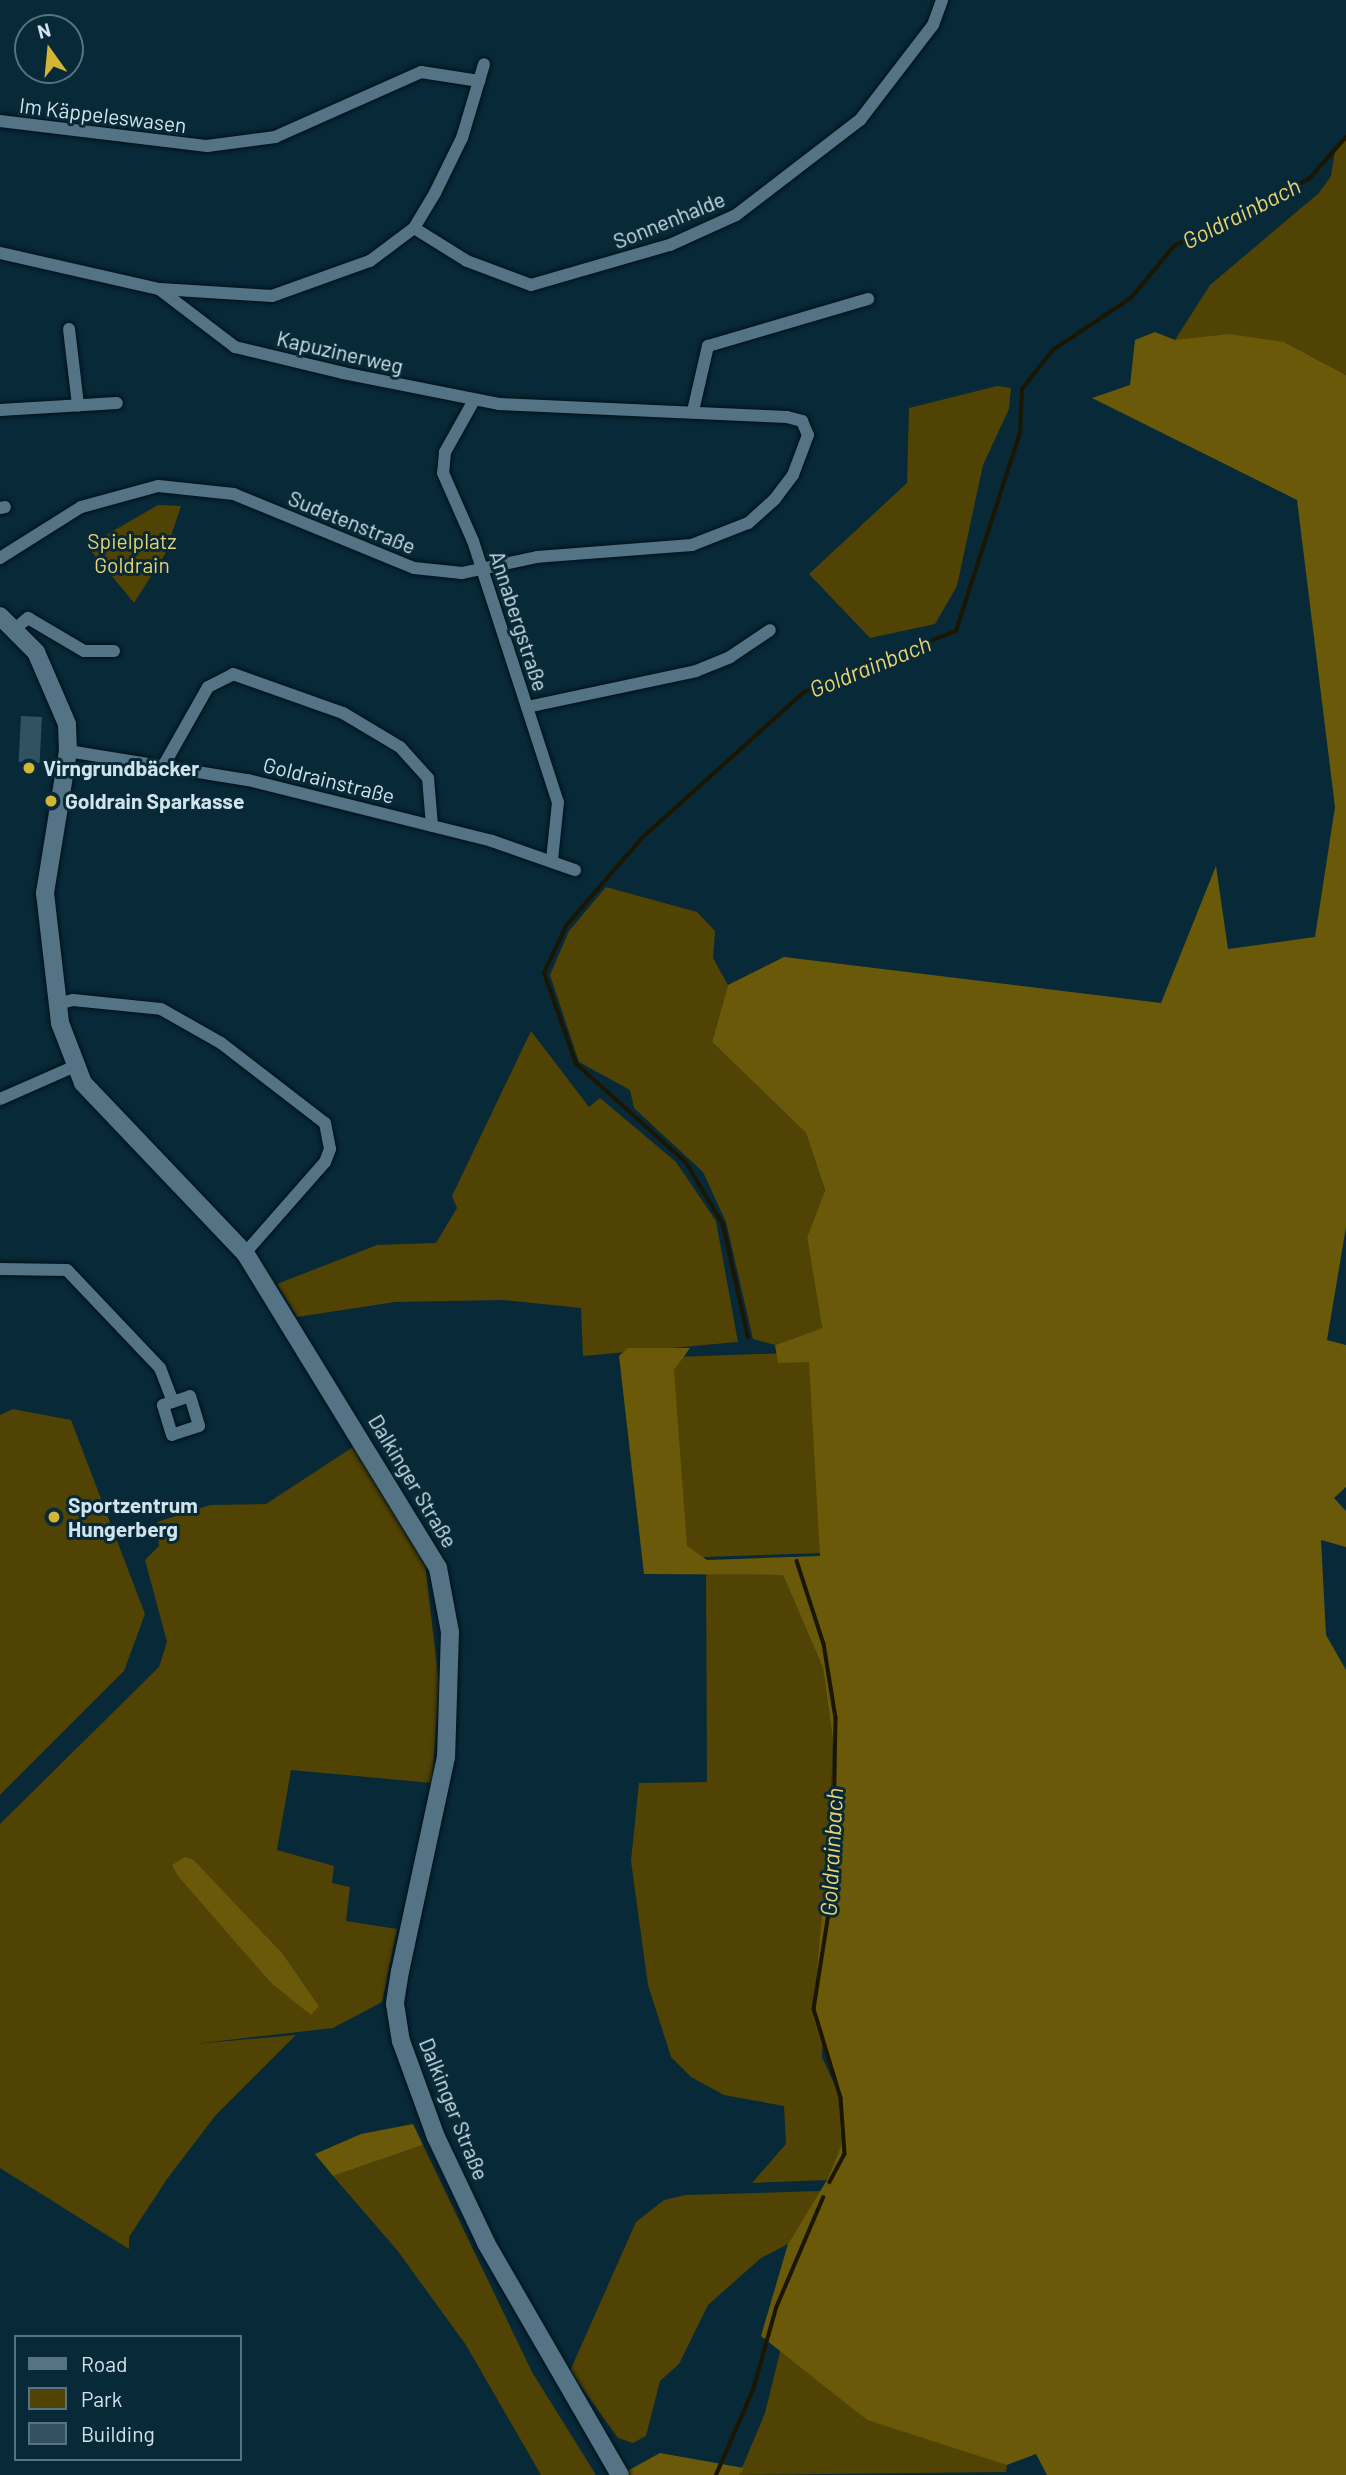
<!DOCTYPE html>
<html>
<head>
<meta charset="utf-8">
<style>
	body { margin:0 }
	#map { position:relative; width:1346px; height:2475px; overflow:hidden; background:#082937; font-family:Barlow,sans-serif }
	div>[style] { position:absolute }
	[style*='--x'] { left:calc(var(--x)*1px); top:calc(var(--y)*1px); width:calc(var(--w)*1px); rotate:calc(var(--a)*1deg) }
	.green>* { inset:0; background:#504303; transform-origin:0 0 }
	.forest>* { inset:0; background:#6a5908 }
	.stream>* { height:3.5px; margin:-1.75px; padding:0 1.75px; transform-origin:1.75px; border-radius:1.75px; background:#1b1602 }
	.building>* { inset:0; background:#325161; transform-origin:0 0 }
	.roads { filter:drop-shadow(0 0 2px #00111b) drop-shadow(0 0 2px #00111b) }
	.street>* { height:12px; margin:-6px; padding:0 6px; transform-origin:6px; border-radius:6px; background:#547485 }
	.secondary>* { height:18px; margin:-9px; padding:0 9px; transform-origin:9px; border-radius:9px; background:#547485 }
	.dots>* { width:19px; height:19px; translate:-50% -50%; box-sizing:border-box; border:4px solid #082937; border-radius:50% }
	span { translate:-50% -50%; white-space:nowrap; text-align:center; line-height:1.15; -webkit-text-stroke:6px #082937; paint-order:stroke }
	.street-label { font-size:21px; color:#d1e3ec }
	.park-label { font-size:21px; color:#ead26e }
	.poi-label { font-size:21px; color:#d1e3ec; font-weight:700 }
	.left { translate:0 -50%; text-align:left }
	.water-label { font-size:23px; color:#ebd36f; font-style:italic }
	.legend { position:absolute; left:14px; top:2335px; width:228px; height:126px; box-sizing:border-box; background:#082937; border:2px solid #58737f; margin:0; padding:9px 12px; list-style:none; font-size:21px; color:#d1e3ec }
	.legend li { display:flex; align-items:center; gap:14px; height:35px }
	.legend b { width:35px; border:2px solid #58737f }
	.north { position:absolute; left:14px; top:14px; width:70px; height:70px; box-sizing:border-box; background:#082937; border:2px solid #58737f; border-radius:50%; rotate:345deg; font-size:19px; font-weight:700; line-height:28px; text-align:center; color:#d1e3ec }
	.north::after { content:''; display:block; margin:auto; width:24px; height:32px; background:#d3b635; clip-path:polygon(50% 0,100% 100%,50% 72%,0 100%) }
</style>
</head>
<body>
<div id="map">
	<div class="green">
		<div style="clip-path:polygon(1346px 139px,1346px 375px,1284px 342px,1175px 340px,1210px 285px,1319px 193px,1331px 176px,1335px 151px)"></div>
		<div style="clip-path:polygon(997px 386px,1011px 388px,1009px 409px,983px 465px,957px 586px,935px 624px,870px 638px,809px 574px,907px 483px,909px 408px)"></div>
		<div style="clip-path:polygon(158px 505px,181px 506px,165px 554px,134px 603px,87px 546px)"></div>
		<div style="clip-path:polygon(606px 887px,697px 912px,715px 931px,713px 958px,728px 985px,712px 1042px,806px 1133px,825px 1192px,807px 1237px,822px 1328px,775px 1345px,753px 1339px,726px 1222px,703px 1172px,634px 1108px,630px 1090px,579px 1062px,550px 975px,569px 931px)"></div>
		<div style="clip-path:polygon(531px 1031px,589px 1107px,600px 1098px,676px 1162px,716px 1221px,738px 1342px,583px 1356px,581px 1308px,503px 1300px,395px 1302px,297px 1317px,277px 1284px,377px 1245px,436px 1243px,457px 1208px,452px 1196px)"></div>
		<div style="left:817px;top:1352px;width:201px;height:162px;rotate:88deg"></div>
		<div style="clip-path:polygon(13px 1409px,71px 1420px,145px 1614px,124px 1671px,0 1795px,0 1415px)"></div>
		<div style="clip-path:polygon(evenodd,353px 1447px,425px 1564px,439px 1683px,432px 1783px,291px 1770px,277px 1850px,334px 1866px,332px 1883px,350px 1887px,346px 1921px,397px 1929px,382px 2002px,333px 2028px,194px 2044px,296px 2035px,215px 2116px,167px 2179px,129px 2237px,129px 2249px,0 2168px,0 1824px,159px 1667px,167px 1642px,145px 1560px,159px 1546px,157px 1522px,210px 1505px,266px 1504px,353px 1447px,194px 1860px,283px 1954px,319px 2006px,271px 1983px,173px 1865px,194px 1860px)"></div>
		<div style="clip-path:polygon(706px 1574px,783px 1575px,823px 1668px,833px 1740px,822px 2057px,838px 2092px,841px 2146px,827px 2180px,752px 2183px,786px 2144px,784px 2106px,724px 2095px,691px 2077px,671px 2057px,648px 1985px,631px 1861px,639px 1783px,707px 1782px)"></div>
		<div style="clip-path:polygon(423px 2145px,532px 2372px,596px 2475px,541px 2475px,466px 2345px,397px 2250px,333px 2176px)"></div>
		<div style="clip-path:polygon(821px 2191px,788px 2244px,761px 2258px,708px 2305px,679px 2364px,660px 2381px,646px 2436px,633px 2443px,618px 2438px,570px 2371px,636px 2222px,664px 2200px,685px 2195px)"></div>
		<div style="clip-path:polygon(781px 2348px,867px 2420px,980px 2453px,1007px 2465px,1006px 2472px,739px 2475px,765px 2413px)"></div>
	</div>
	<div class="forest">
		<div style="clip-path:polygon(1155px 332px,1175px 340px,1230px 334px,1284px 342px,1346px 375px,1346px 1227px,1327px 1340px,1346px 1345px,1346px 1487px,1334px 1498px,1346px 1511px,1346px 1547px,1321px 1540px,1326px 1635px,1346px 1670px,1346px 2475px,1047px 2475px,1036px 2454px,1007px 2465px,867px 2420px,761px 2336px,788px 2244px,827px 2180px,841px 2146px,838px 2092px,813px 2016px,832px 1802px,833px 1740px,823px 1668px,783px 1575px,644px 1574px,619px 1356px,628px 1348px,690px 1348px,674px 1370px,687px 1546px,707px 1560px,820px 1556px,809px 1362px,778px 1363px,775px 1345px,822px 1328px,807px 1237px,825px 1191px,806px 1133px,712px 1042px,728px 985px,784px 957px,1161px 1003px,1216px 866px,1228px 949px,1315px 937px,1335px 807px,1297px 500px,1092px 398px,1130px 385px,1135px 340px)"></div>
		<div style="clip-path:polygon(185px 1857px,194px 1860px,283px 1954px,319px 2006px,311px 2015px,271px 1983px,178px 1876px,172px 1865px)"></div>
		<div style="clip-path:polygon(413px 2124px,423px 2145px,333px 2176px,315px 2154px,361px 2134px)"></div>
		<div style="clip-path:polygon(660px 2453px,744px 2468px,739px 2475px,620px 2475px)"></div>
	</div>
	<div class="stream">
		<div style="--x:748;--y:1338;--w:116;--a:-102.5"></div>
		<div style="--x:723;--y:1225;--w:72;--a:-120.8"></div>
		<div style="--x:686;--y:1163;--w:148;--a:-138"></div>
		<div style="--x:576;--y:1064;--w:96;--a:-109.4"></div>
		<div style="--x:544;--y:973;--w:52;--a:-64.9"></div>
		<div style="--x:566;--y:926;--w:116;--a:-49.2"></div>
		<div style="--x:642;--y:838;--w:218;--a:-42"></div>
		<div style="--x:804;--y:692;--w:164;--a:-21.9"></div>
		<div style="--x:956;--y:631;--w:208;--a:-72.1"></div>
		<div style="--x:1020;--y:433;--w:44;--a:-87.4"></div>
		<div style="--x:1022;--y:389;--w:50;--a:-51.5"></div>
		<div style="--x:1053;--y:350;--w:94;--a:-33.7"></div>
		<div style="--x:1131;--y:298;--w:67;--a:-50.4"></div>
		<div style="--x:1174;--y:246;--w:151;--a:-26.4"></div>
		<div style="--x:1309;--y:179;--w:56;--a:-48.6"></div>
		<div style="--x:797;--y:1561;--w:87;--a:72"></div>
		<div style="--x:824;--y:1644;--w:75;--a:80.8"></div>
		<div style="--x:836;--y:1718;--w:170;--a:91"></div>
		<div style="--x:833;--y:1888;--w:122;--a:98.9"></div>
		<div style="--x:814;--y:2009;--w:93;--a:73.1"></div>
		<div style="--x:841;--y:2098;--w:56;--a:85.9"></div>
		<div style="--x:845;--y:2154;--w:32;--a:118"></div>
		<div style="--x:716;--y:2475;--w:93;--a:-66.5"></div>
		<div style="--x:753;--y:2390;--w:85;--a:-74.3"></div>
		<div style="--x:776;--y:2308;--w:120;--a:-66.9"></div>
	</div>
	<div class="building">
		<div style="left:21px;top:716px;width:21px;height:46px;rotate:3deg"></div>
	</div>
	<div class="roads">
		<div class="street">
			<div style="--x:0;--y:121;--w:209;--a:6.9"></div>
			<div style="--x:207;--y:146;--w:69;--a:-7.5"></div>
			<div style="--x:275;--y:137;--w:160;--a:-24"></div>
			<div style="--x:421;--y:72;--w:59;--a:8.8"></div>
			<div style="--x:414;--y:228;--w:62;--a:31.9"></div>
			<div style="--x:467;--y:261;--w:68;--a:20.6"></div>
			<div style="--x:531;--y:285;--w:145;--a:-16.1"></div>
			<div style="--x:670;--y:245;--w:72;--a:-24.4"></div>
			<div style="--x:736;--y:215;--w:156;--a:-37.5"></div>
			<div style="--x:860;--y:120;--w:120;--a:-52.5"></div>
			<div style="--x:933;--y:25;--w:27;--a:-70"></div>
			<div style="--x:0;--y:253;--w:163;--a:12.8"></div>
			<div style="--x:159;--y:289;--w:96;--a:37.3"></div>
			<div style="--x:235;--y:347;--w:111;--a:13.5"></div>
			<div style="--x:343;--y:373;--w:159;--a:11.2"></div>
			<div style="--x:499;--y:404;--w:288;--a:2.6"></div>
			<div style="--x:787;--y:417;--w:16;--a:15"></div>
			<div style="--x:802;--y:421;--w:15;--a:67"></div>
			<div style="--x:808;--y:435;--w:43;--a:110.6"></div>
			<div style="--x:793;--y:475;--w:30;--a:127"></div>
			<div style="--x:775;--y:499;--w:36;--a:138"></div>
			<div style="--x:748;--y:523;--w:60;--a:158.6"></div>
			<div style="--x:692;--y:545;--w:155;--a:175.6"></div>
			<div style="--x:537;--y:557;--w:77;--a:168"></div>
			<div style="--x:462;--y:573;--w:48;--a:-174.1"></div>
			<div style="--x:414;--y:568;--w:195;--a:-157.7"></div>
			<div style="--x:234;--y:494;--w:76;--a:-174"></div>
			<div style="--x:158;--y:486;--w:80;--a:164.7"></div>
			<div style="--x:81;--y:507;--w:96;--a:147.8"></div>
			<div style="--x:160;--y:289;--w:112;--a:3.6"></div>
			<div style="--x:272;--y:296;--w:104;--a:-19.7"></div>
			<div style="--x:370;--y:261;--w:55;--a:-36.9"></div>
			<div style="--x:414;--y:228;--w:41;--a:-59"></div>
			<div style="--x:435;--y:193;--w:61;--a:-63.9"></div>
			<div style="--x:462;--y:138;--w:77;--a:-73.4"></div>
			<div style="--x:69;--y:329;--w:77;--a:83.2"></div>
			<div style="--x:473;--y:402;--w:57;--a:119.2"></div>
			<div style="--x:445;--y:452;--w:21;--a:95"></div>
			<div style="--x:443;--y:473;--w:74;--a:66.2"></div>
			<div style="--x:473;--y:541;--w:274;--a:72"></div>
			<div style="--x:558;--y:802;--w:58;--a:95.9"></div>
			<div style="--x:0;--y:410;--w:117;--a:-3.4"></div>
			<div style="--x:693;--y:411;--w:67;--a:-77"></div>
			<div style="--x:708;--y:346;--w:167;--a:-16.4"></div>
			<div style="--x:0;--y:508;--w:5;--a:-11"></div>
			<div style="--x:16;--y:628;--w:16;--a:-40"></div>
			<div style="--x:28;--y:618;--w:65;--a:30.5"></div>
			<div style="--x:84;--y:651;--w:30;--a:0"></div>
			<div style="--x:527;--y:707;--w:173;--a:-12"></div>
			<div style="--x:696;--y:671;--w:37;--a:-22"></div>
			<div style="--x:730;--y:657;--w:48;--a:-34"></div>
			<div style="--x:68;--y:751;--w:182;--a:9.2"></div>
			<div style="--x:248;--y:780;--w:252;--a:14"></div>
			<div style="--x:492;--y:841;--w:88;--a:19.3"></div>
			<div style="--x:165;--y:763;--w:87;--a:-60.5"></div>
			<div style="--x:208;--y:687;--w:28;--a:-27"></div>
			<div style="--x:233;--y:674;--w:117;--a:19.5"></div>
			<div style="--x:343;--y:713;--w:66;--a:30.8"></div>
			<div style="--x:400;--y:747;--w:42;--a:47.9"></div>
			<div style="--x:428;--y:778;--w:48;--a:85.2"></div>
			<div style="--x:56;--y:1004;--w:17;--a:-13"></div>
			<div style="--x:73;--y:1000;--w:88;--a:5.8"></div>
			<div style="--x:161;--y:1009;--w:69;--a:29.5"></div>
			<div style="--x:221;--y:1043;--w:131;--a:37.6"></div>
			<div style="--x:325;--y:1123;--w:26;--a:79"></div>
			<div style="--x:330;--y:1149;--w:14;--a:111"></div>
			<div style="--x:325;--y:1162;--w:121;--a:131.3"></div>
			<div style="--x:0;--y:1099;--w:82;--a:-23.7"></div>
			<div style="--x:0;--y:1269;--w:67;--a:0.9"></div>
			<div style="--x:67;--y:1270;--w:135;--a:46.5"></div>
			<div style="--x:160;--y:1368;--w:36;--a:69"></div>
			<div style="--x:190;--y:1396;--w:31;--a:73"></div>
			<div style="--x:199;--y:1426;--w:28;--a:162"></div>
			<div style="--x:172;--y:1435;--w:31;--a:-107"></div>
			<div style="--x:163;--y:1405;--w:28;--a:-18"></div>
		</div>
		<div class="secondary">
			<div style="--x:0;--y:616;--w:51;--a:45"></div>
			<div style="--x:36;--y:652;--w:78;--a:66.7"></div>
			<div style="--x:67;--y:724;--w:27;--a:88"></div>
			<div style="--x:68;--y:751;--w:144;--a:99.2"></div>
			<div style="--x:45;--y:893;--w:131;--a:83.4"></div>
			<div style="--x:60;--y:1023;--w:64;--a:69"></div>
			<div style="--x:83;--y:1083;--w:235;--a:46.4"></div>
			<div style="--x:245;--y:1253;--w:369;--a:58.5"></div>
			<div style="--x:438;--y:1568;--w:65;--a:79.4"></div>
			<div style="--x:450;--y:1632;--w:125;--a:91.8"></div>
			<div style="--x:446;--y:1757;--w:219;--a:102.1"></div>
			<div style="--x:400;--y:1971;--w:33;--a:99"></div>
			<div style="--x:395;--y:2004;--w:37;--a:81"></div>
			<div style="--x:401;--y:2041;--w:102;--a:70"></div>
			<div style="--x:436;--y:2137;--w:117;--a:64.7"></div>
			<div style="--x:486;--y:2243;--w:268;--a:60"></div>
		</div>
	</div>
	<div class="dots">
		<div style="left:29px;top:768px;background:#d3b635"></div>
		<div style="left:51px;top:801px;background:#d3b635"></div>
		<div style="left:54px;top:1517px;background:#d3b635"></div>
	</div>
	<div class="street-label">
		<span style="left:103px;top:115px;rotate:7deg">Im Käppeleswasen</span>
		<span style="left:669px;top:220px;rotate:-22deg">Sonnenhalde</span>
		<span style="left:340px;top:352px;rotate:13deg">Kapuzinerweg</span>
		<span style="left:352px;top:522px;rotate:22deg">Sudetenstraße</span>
		<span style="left:519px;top:621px;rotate:72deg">Annabergstraße</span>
		<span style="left:329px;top:780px;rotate:14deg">Goldrainstraße</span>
		<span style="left:413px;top:1481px;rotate:59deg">Dalkinger Straße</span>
		<span style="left:454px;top:2109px;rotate:68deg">Dalkinger Straße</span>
	</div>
	<div class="park-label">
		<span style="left:132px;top:553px">Spielplatz<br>Goldrain</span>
	</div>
	<div class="poi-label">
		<span class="left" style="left:43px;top:768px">Virngrundbäcker</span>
		<span class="left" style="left:65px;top:801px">Goldrain Sparkasse</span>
		<span class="left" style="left:68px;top:1517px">Sportzentrum<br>Hungerberg</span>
	</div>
	<div class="water-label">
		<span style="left:1241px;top:213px;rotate:-27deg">Goldrainbach</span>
		<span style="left:870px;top:666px;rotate:-22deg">Goldrainbach</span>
		<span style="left:831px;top:1852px;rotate:-87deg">Goldrainbach</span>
	</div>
	<ul class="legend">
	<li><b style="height:9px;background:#547485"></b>Road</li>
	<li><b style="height:19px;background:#504303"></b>Park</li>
	<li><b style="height:19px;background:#325161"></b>Building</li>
	</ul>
	<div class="north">N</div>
</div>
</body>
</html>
